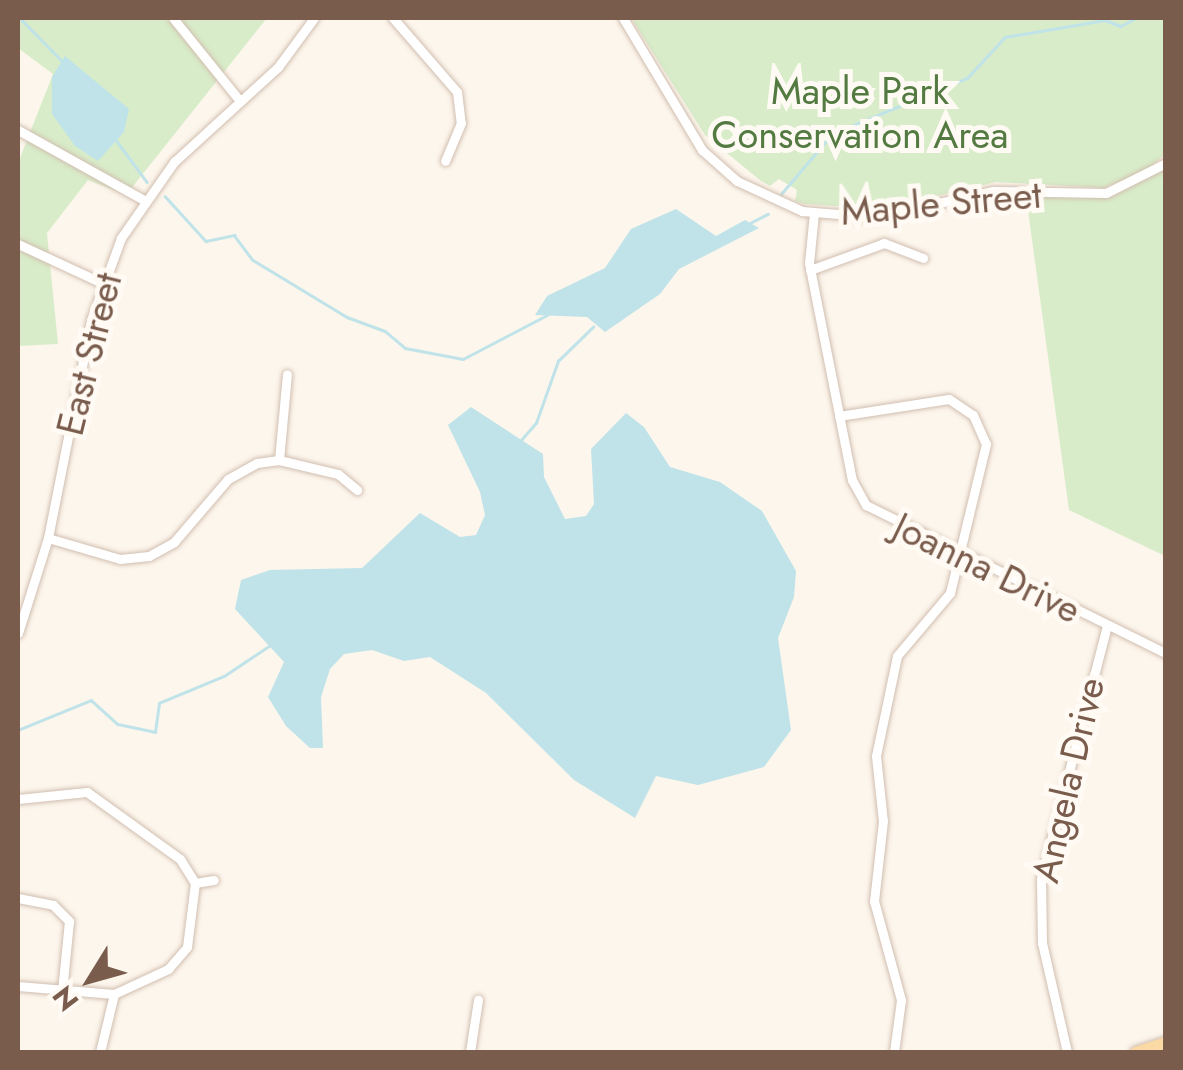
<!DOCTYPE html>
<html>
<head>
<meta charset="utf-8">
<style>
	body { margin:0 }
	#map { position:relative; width:1183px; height:1070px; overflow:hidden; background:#fdf6ec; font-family:Jost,sans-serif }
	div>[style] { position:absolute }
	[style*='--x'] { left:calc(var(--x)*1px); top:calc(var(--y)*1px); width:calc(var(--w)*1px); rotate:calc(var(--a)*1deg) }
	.green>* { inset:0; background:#d8ecc9 }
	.water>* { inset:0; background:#bfe3e8 }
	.stream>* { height:2.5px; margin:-1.25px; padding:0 1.25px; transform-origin:1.25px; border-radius:1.25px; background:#bfe3e8 }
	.roads { filter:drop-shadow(0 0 2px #d1beb0) drop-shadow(0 0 2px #d1beb0) }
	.minor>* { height:9px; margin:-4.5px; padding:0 4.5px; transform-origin:4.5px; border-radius:4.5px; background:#fff }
	.major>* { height:11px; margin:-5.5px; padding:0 5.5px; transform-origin:5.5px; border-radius:5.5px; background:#fbd9a5 }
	span { translate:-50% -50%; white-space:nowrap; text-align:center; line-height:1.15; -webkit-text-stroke:10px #fffaf3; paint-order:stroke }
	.park-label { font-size:38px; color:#537a41 }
	.street-label { font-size:38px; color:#7a5c4d }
	.frame { position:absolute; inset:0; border:20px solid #7a5c4d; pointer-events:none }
	.north { position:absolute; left:40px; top:930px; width:100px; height:100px; -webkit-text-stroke:8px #fffaf3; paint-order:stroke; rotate:233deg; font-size:28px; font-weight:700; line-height:40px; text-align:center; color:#7a5c4d }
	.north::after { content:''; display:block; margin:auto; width:35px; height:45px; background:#7a5c4d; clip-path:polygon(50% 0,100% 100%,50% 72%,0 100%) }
</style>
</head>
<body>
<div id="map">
	<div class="green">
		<div style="clip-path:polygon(18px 18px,267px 18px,126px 195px,88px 180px,47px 233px,58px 344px,18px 346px,18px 163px,53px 74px,18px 48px)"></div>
		<div style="clip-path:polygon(631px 18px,1165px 18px,1165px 154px,1145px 172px,1103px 188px,996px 182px,882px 209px,805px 204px,795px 201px,797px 190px,779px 179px,770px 186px,761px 181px,705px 135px)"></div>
		<div style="clip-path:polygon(1165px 167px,1165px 556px,1069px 510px,1026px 196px,1112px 197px)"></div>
	</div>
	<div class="water">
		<div style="clip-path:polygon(65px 56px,129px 109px,124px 132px,98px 161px,75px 146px,52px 114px,52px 77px)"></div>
		<div style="clip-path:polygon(676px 209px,716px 236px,745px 220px,759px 228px,679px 269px,660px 294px,605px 332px,587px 317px,535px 315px,547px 296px,605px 268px,631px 229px)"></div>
		<div style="clip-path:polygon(471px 407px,543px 454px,544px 477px,565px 519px,586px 516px,594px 504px,591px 449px,626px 413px,644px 427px,670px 467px,720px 482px,762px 511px,796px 571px,794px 597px,778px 638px,791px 730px,764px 767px,698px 785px,656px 776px,635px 818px,574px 780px,486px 693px,430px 657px,404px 661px,372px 650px,344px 654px,330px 669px,321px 697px,323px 748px,310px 748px,286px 726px,268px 697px,284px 662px,235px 609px,241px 580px,270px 570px,362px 568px,420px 513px,460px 537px,476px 535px,485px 515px,480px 492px,448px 425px)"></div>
	</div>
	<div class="stream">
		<div style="--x:20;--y:18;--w:63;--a:45.6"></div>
		<div style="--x:116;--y:140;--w:52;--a:53.6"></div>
		<div style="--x:781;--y:194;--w:79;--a:-49.6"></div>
		<div style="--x:832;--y:134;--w:146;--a:-22.5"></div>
		<div style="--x:967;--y:78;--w:56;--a:-47.2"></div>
		<div style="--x:1005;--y:37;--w:101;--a:-9.6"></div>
		<div style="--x:1105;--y:20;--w:17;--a:21"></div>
		<div style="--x:1121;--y:26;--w:17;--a:-28"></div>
		<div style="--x:165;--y:196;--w:61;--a:47.7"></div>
		<div style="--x:206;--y:241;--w:29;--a:-12"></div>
		<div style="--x:234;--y:235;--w:31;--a:53"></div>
		<div style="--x:253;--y:260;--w:110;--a:31.2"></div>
		<div style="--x:347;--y:317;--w:40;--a:20.2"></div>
		<div style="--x:385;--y:331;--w:26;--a:40"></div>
		<div style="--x:405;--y:348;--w:59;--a:10.7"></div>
		<div style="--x:463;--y:359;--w:95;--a:-27.6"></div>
		<div style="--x:750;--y:223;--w:20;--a:-27"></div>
		<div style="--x:521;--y:440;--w:23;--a:-49"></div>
		<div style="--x:536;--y:423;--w:66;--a:-70.5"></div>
		<div style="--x:558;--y:361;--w:49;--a:-44.2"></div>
		<div style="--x:18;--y:730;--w:79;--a:-22.3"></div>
		<div style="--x:91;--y:700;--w:36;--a:42"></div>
		<div style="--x:118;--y:724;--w:38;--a:12"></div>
		<div style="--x:155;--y:732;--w:29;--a:-82"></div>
		<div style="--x:159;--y:703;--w:70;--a:-22.6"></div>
		<div style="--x:224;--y:676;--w:54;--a:-33.7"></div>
	</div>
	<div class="roads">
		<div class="minor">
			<div style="--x:173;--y:18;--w:107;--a:51.1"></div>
			<div style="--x:393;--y:18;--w:98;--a:49.1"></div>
			<div style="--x:457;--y:92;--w:31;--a:83"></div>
			<div style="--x:461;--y:123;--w:41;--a:112.8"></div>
			<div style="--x:623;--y:18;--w:154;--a:59.1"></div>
			<div style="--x:702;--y:150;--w:47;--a:41.5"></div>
			<div style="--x:737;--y:181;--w:72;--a:24.8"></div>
			<div style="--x:802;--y:211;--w:73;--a:4.7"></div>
			<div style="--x:875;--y:217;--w:121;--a:-12.4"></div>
			<div style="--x:993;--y:191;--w:113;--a:1"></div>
			<div style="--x:1106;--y:193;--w:67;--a:-26.6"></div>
			<div style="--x:18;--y:130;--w:144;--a:29.1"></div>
			<div style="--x:814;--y:213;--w:50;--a:95.7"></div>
			<div style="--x:809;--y:263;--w:221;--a:78.8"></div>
			<div style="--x:852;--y:480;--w:29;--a:61"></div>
			<div style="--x:866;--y:505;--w:335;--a:26.3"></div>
			<div style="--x:18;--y:244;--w:93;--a:24.9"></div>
			<div style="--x:810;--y:270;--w:79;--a:-20"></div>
			<div style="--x:884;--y:243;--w:42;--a:21"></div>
			<div style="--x:839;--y:416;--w:111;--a:-8.8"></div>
			<div style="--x:949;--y:399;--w:29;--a:34"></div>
			<div style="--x:973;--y:415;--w:32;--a:66"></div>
			<div style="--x:986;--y:444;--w:153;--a:103.6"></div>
			<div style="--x:950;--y:593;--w:82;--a:130.1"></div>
			<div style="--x:897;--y:656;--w:102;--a:101.9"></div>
			<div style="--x:876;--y:756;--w:65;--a:83.9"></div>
			<div style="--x:883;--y:821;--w:81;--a:96.4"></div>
			<div style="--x:874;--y:901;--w:103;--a:74.7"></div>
			<div style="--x:901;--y:1000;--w:52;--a:97.7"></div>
			<div style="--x:279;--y:460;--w:86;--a:-84.7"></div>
			<div style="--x:48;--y:538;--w:75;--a:16.3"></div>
			<div style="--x:120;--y:559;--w:29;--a:-6"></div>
			<div style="--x:149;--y:556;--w:29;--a:-29"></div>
			<div style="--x:174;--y:542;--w:83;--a:-49.4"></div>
			<div style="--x:228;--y:479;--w:33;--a:-29"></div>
			<div style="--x:257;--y:463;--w:22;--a:-8"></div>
			<div style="--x:279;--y:460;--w:61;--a:13.3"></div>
			<div style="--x:338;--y:474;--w:25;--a:40"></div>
			<div style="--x:18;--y:633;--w:100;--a:-72.5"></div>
			<div style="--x:48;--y:538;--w:222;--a:-78.8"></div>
			<div style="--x:91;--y:320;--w:87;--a:-69.9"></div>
			<div style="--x:121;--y:238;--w:93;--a:-55.1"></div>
			<div style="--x:174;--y:162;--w:141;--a:-42.4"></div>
			<div style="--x:278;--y:67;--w:61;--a:-53.7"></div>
			<div style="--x:18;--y:799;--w:69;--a:-5.8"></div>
			<div style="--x:87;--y:792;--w:115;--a:35.8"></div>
			<div style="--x:180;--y:859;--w:28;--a:58"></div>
			<div style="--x:195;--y:883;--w:19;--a:-9"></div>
			<div style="--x:18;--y:898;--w:36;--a:11"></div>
			<div style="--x:53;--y:905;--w:23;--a:45"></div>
			<div style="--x:69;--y:921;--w:70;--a:95.7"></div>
			<div style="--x:18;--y:986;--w:96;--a:4.8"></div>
			<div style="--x:100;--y:1052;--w:60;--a:-76.4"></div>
			<div style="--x:114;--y:994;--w:60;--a:-24.8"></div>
			<div style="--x:168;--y:969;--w:29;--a:-49"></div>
			<div style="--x:187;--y:947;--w:64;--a:-82.9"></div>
			<div style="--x:470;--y:1052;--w:53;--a:-81.3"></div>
			<div style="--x:1067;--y:1052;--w:112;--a:-102.9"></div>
			<div style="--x:1042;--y:943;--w:64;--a:-90.9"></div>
			<div style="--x:1041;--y:879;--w:261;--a:-75.4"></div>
		</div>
		<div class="major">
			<div style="--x:1135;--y:1052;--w:33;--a:-18"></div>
		</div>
	</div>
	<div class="park-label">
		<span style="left:860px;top:113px">Maple Park<br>Conservation Area</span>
	</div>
	<div class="street-label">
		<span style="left:941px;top:203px;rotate:-5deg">Maple Street</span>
		<span style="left:89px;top:354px;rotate:-76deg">East Street</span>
		<span style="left:987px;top:568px;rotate:26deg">Joanna Drive</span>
		<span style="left:1068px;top:780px;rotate:-77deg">Angela Drive</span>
	</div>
	<div class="frame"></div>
	<div class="north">N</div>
</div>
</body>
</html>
